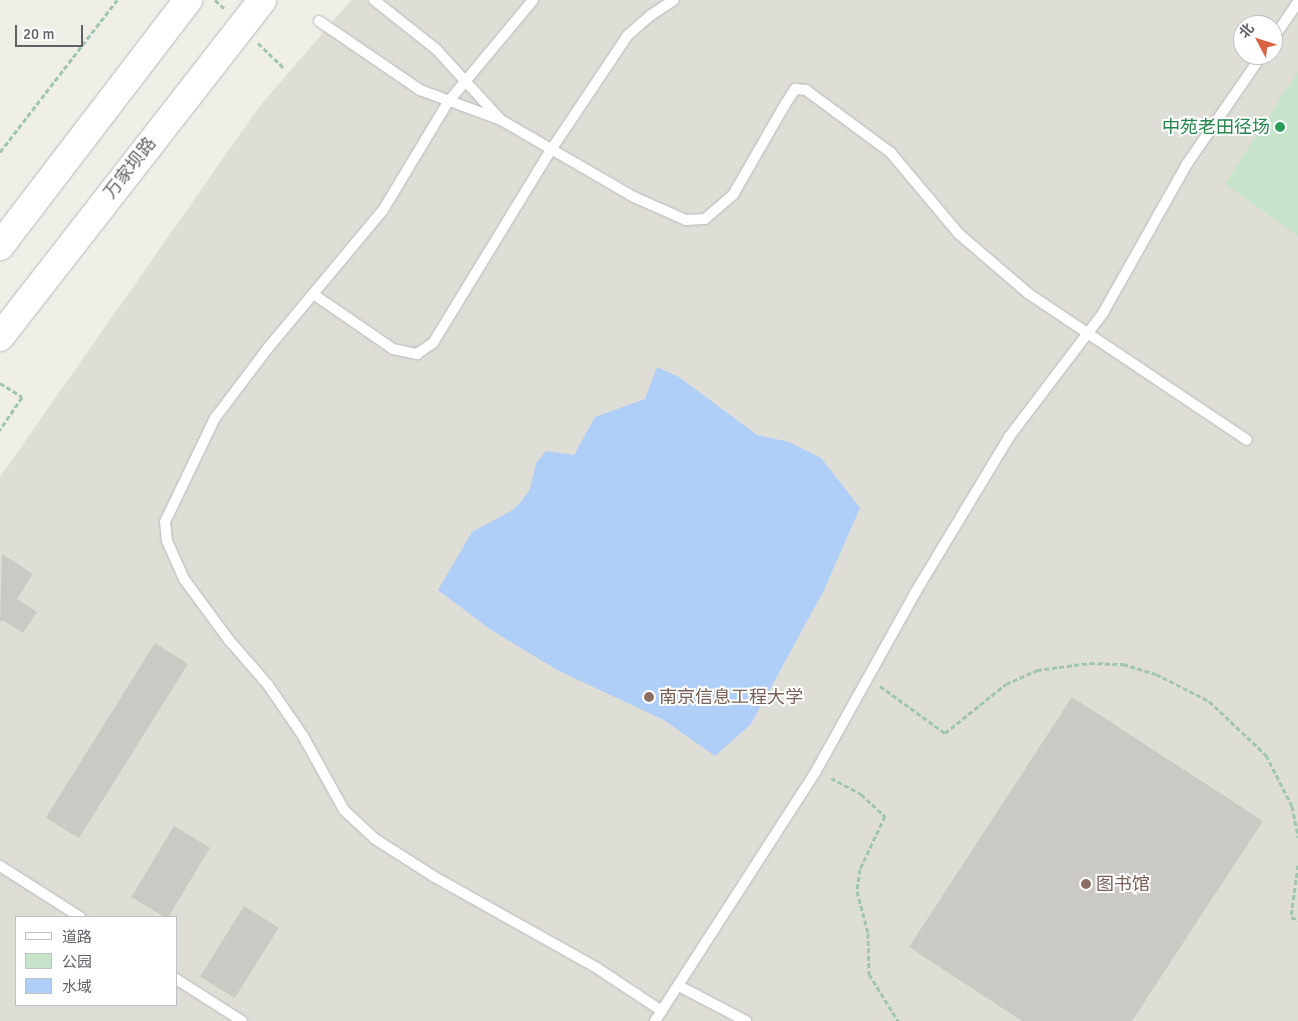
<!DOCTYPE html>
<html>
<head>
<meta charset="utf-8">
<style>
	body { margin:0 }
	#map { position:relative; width:1298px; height:1021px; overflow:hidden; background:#efefe8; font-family:Signika,"Noto Sans SC",sans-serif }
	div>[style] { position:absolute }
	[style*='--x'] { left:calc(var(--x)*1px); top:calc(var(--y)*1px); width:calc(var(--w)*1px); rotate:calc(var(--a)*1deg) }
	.education>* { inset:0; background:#dfded6 }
	.green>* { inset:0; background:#c7e4cb }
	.water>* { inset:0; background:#afcef8 }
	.building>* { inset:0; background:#cbc9c4; transform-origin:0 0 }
	.path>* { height:3px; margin-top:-1.5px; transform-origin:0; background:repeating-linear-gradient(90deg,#a0c5b0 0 5px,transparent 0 7.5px) }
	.roads { filter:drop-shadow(0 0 1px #b7b8bd) drop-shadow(0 0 1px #b7b8bd) }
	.lane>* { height:10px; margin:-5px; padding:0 5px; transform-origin:5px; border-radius:5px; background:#fff }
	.secondary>* { height:28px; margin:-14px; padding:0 14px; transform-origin:14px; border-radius:14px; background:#fff }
	.dots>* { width:14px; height:14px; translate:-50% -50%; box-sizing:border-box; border:2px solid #fff; border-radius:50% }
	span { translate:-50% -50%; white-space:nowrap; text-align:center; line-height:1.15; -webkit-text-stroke:4px #fff; paint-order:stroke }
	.leisure-label { font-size:18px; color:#27864d }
	.right { translate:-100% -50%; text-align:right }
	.street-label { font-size:18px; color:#5f6166 }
	.education-label { font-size:18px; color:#785e54 }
	.left { translate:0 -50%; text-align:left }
	.legend { position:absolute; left:15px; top:916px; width:162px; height:90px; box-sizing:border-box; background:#fff; border:1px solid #bfc0c2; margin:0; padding:6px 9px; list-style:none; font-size:15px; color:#5f6166 }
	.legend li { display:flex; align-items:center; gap:10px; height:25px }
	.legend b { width:25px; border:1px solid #bfc0c2 }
	.north { position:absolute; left:1233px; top:15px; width:50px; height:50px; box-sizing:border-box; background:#fff; border:1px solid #bfc0c2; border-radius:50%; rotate:310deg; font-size:14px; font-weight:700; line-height:20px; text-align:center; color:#5f6166 }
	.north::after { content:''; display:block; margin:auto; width:18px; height:22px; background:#da6442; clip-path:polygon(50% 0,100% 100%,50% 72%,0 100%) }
	.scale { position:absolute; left:15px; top:25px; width:68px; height:22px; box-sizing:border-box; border:2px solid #5f6166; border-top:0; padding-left:6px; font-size:15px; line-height:18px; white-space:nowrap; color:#5f6166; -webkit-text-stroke:4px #fff; paint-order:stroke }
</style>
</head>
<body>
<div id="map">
	<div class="education">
		<div style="clip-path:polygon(evenodd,351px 0,1298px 0,1298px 1021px,0 1021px,0 477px,259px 107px,351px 0,1243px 25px,1273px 25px,1273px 55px,1243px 55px,1243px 25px,351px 0,16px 917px,176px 917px,176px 1005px,16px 1005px,16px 917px)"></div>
	</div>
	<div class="green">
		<div style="clip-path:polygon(1298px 71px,1298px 236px,1225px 184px)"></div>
	</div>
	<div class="water">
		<div style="clip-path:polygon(657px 367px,679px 377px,757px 435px,789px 442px,821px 458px,860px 508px,824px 590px,751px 724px,715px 756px,664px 720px,559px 671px,491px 630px,438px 590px,472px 532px,511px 511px,521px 502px,530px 489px,536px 463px,546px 451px,574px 455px,595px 417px,645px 399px)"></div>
	</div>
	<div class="building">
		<div style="clip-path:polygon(2px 554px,33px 574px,17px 599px,37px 612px,23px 633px,2px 620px,0 623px)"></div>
		<div style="left:155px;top:643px;width:39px;height:206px;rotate:32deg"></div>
		<div style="clip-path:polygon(1072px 697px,1263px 821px,1132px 1021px,1022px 1021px,909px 947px)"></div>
		<div style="left:174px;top:826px;width:42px;height:83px;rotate:31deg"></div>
		<div style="left:244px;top:906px;width:41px;height:83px;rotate:32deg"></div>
	</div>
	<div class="path">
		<div style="--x:215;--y:0;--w:12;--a:42"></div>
		<div style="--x:258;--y:43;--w:37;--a:44"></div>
		<div style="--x:0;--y:152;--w:192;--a:-52.4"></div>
		<div style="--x:0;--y:383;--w:26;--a:32"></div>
		<div style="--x:22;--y:397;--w:40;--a:124"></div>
		<div style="--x:880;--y:686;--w:80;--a:35.9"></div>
		<div style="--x:945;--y:733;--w:78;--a:-38.8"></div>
		<div style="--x:1006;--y:684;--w:34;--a:-24"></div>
		<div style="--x:1037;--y:670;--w:53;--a:-7.5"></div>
		<div style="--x:1090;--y:663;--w:33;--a:2"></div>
		<div style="--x:1123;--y:664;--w:34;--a:17"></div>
		<div style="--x:1156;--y:674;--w:59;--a:27"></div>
		<div style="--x:1209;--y:701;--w:79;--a:43.5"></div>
		<div style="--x:1266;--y:755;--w:57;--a:63"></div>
		<div style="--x:1292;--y:806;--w:32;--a:79"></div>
		<div style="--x:831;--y:778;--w:34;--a:28"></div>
		<div style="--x:861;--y:794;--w:33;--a:43"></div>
		<div style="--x:885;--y:816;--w:59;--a:115.3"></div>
		<div style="--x:860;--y:869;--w:22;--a:98"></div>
		<div style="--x:857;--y:891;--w:43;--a:75.3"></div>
		<div style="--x:868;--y:933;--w:41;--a:88.6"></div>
		<div style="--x:869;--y:974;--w:55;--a:58.3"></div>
		<div style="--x:1298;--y:865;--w:52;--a:97.7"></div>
		<div style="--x:1291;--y:917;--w:8;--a:23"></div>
	</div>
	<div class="roads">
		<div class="lane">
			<div style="--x:374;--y:0;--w:79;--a:38.3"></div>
			<div style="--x:436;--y:49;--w:95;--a:47.6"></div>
			<div style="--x:533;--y:0;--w:133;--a:129.8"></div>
			<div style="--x:448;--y:102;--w:126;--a:121"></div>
			<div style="--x:383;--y:210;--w:180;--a:129.8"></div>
			<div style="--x:268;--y:348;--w:88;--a:127.1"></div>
			<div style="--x:215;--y:418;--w:115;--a:115.7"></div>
			<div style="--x:165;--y:522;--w:19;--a:84"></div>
			<div style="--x:167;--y:541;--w:42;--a:65.9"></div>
			<div style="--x:184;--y:579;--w:76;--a:53.6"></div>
			<div style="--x:229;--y:640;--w:60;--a:49.1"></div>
			<div style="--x:268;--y:685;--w:62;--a:55.5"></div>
			<div style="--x:303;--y:736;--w:85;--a:61"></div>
			<div style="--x:344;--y:810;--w:42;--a:43.1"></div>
			<div style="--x:375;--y:839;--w:69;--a:32.5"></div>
			<div style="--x:433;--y:876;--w:188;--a:29.3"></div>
			<div style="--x:597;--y:968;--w:78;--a:33.5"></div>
			<div style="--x:319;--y:21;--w:122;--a:34.3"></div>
			<div style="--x:420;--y:90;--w:86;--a:20.3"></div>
			<div style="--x:501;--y:120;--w:154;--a:30.1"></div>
			<div style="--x:634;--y:197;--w:57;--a:23.9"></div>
			<div style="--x:686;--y:220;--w:19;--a:-3"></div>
			<div style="--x:705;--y:219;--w:37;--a:-41"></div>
			<div style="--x:733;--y:195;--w:106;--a:-60.1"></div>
			<div style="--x:786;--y:103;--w:17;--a:-57"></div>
			<div style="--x:795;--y:89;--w:11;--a:5"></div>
			<div style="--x:806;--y:90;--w:106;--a:36.5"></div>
			<div style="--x:891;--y:153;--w:106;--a:50"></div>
			<div style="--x:959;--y:234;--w:92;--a:40.6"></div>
			<div style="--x:1029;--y:294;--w:262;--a:33.8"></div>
			<div style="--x:1273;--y:39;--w:45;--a:-56"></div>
			<div style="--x:313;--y:294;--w:97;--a:34.5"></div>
			<div style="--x:393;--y:349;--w:25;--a:12"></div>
			<div style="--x:417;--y:354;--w:19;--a:-35"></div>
			<div style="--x:433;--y:343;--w:226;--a:-58.6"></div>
			<div style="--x:551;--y:150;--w:138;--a:-56.2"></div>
			<div style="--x:628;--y:35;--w:30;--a:-41"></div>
			<div style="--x:651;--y:15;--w:27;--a:-33"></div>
			<div style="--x:0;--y:866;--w:95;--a:32.5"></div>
			<div style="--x:176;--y:979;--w:78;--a:32.5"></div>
			<div style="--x:679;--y:986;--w:76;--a:27.6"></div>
			<div style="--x:655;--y:1021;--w:297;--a:-57.2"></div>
			<div style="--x:816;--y:771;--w:204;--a:-60.9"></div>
			<div style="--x:915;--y:593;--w:182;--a:-58.9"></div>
			<div style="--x:1009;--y:437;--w:156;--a:-52.8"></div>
			<div style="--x:1103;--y:313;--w:171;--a:-60.6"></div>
			<div style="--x:1187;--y:164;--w:132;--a:-55.5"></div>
		</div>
		<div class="secondary">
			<div style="--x:0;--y:246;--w:310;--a:-52.6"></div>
			<div style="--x:0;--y:337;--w:427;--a:-52.1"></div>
		</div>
	</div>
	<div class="dots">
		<div style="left:1280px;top:127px;background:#2e9e5b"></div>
		<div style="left:649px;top:697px;background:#8d6e63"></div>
		<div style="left:1086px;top:884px;background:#8d6e63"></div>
	</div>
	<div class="leisure-label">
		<span class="right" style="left:1270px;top:127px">中苑老田径场</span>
	</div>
	<div class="street-label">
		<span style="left:130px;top:168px;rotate:-52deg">万家坝路</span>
	</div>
	<div class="education-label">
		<span class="left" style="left:659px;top:697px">南京信息工程大学</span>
		<span class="left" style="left:1096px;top:884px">图书馆</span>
	</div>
	<ul class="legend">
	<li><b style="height:6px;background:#fff"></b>道路</li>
	<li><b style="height:14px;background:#c7e4cb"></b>公园</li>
	<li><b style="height:14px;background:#afcef8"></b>水域</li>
	</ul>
	<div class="north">北</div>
	<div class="scale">20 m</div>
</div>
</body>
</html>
